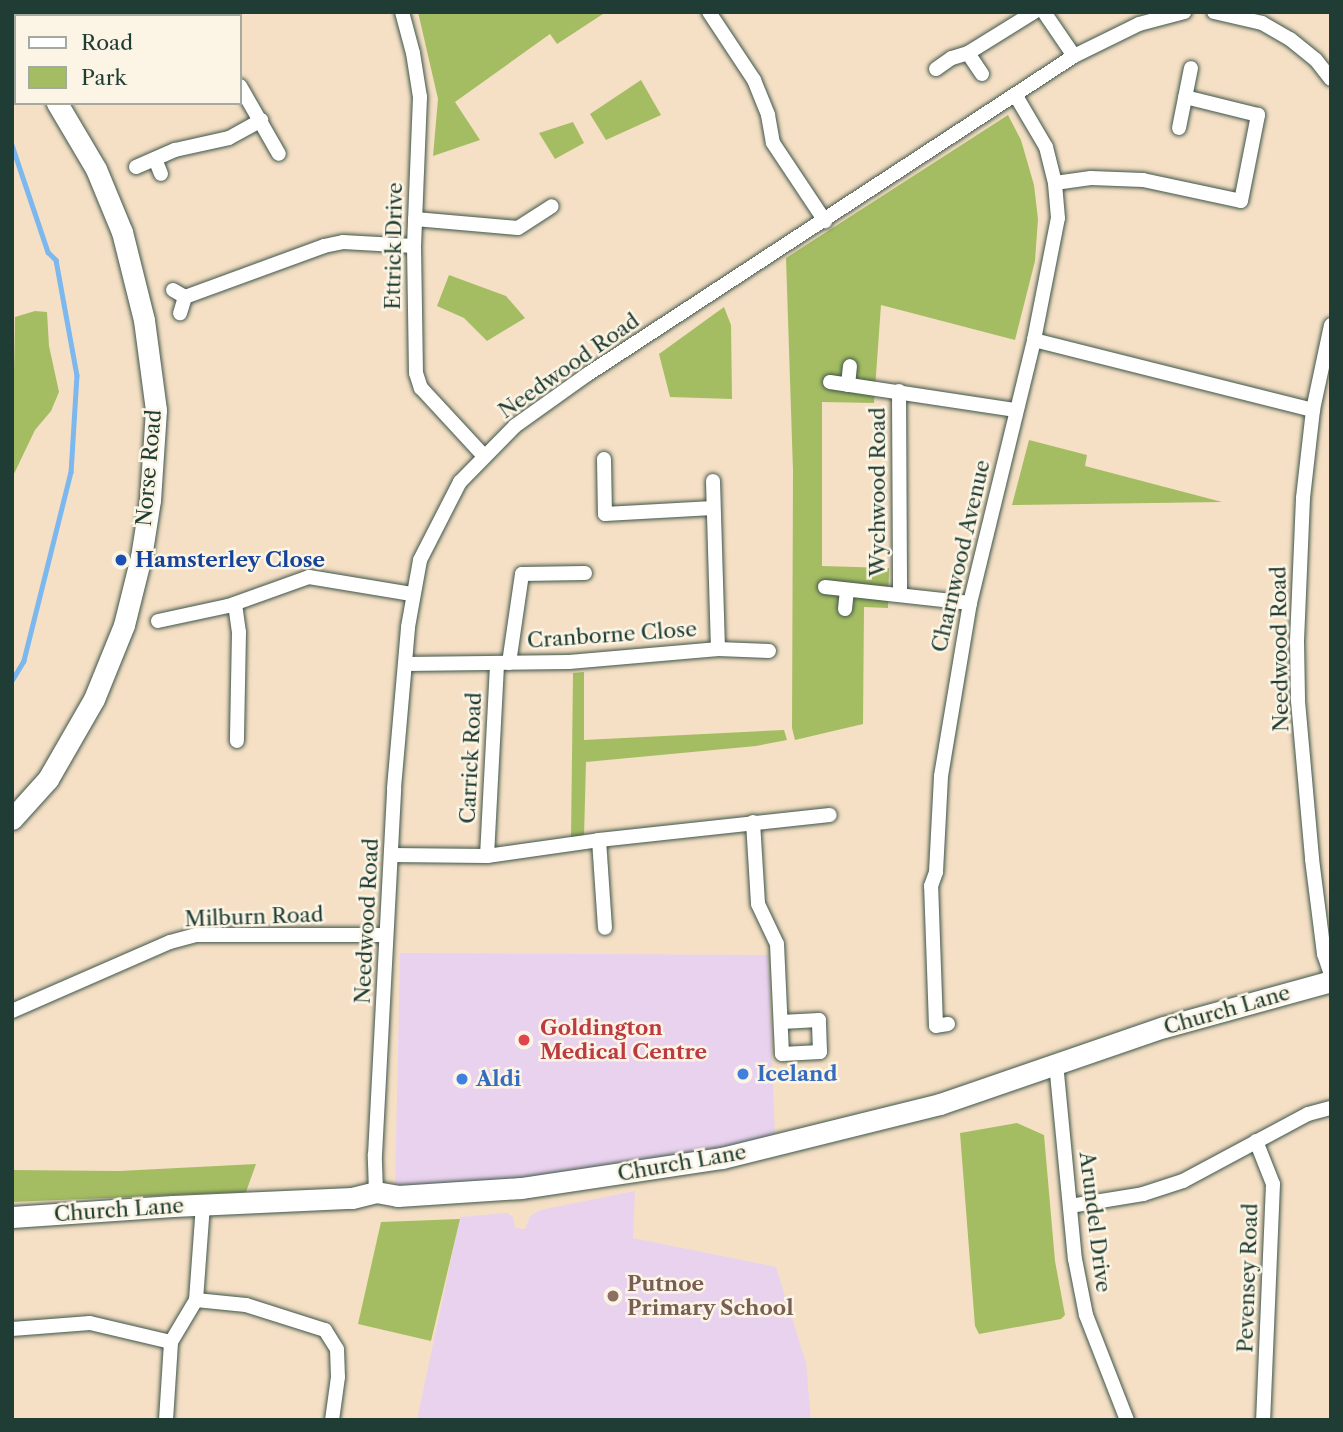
<!DOCTYPE html>
<html>
<head>
<meta charset="utf-8">
<style>
	body { margin:0 }
	#map { position:relative; width:1343px; height:1432px; overflow:hidden; background:#f5e0c5; font-family:"Libre Caslon Text",serif }
	div>[style] { position:absolute }
	[style*='--x'] { left:calc(var(--x)*1px); top:calc(var(--y)*1px); width:calc(var(--w)*1px); rotate:calc(var(--a)*1deg) }
	.built>* { inset:0; background:#e9d2ee }
	.green>* { inset:0; background:#a5bd62 }
	.stream>* { height:4.5px; margin:-2.25px; padding:0 2.25px; transform-origin:2.25px; border-radius:2.25px; background:#7cb7ee }
	.roads { filter:drop-shadow(0 0 2px #3f554a) drop-shadow(0 0 2px #3f554a) }
	.street>* { height:14px; margin:-7px; padding:0 7px; transform-origin:7px; border-radius:7px; background:#fff }
	.secondary>* { height:21px; margin:-10.5px; padding:0 10.5px; transform-origin:10.5px; border-radius:10.5px; background:#fff }
	.dots>* { width:19px; height:19px; translate:-50% -50%; box-sizing:border-box; border:4px solid #fcf5e5; border-radius:50% }
	span { translate:-50% -50%; white-space:nowrap; text-align:center; line-height:1.15; -webkit-text-stroke:5px #fcf5e5; paint-order:stroke }
	.street-label { font-size:21px; color:#1f3d34 }
	.transit-label { font-size:21px; color:#164399; font-weight:700 }
	.left { translate:0 -50%; text-align:left }
	.health-label { font-size:21px; color:#be3a42; font-weight:700 }
	.shop-label { font-size:21px; color:#366cbe; font-weight:700 }
	.education-label { font-size:21px; color:#785e54; font-weight:700 }
	.frame { position:absolute; inset:0; border:14px solid #1f3d34; pointer-events:none }
	.legend { position:absolute; left:14px; top:14px; width:228px; height:91px; box-sizing:border-box; background:#fcf5e5; border:2px solid #a4ab9e; margin:0; padding:9px 12px; list-style:none; font-size:21px; color:#1f3d34 }
	.legend li { display:flex; align-items:center; gap:14px; height:35px }
	.legend b { width:35px; border:2px solid #a4ab9e }
</style>
</head>
<body>
<div id="map">
	<div class="built">
		<div style="clip-path:polygon(400px 953px,768px 955px,775px 1137px,579px 1173px,395px 1190px)"></div>
		<div style="clip-path:polygon(635px 1191px,633px 1238px,776px 1267px,806px 1363px,811px 1420px,417px 1420px,460px 1217px,507px 1213px,513px 1217px,515px 1228px,525px 1229px,530px 1216px,540px 1210px)"></div>
	</div>
	<div class="green">
		<div style="clip-path:polygon(418px 12px,606px 12px,557px 44px,550px 34px,455px 102px,480px 140px,433px 156px,438px 99px)"></div>
		<div style="clip-path:polygon(641px 80px,661px 115px,606px 140px,590px 114px)"></div>
		<div style="clip-path:polygon(1008px 115px,1021px 140px,1034px 185px,1038px 219px,1035px 261px,1015px 340px,881px 305px,874px 403px,822px 402px,822px 566px,889px 568px,888px 608px,864px 607px,863px 724px,795px 740px,792px 728px,793px 471px,786px 258px)"></div>
		<div style="clip-path:polygon(573px 122px,584px 143px,555px 159px,539px 133px)"></div>
		<div style="clip-path:polygon(449px 275px,506px 296px,525px 318px,487px 341px,464px 318px,437px 306px)"></div>
		<div style="clip-path:polygon(724px 307px,731px 325px,732px 399px,670px 397px,659px 354px)"></div>
		<div style="clip-path:polygon(35px 311px,47px 312px,49px 346px,59px 392px,51px 411px,35px 430px,12px 478px,15px 317px)"></div>
		<div style="clip-path:polygon(1029px 440px,1087px 455px,1085px 466px,1222px 502px,1012px 505px)"></div>
		<div style="clip-path:polygon(584px 672px,584px 740px,784px 730px,787px 740px,756px 746px,586px 762px,584px 837px,571px 839px,573px 673px)"></div>
		<div style="clip-path:polygon(1017px 1123px,1044px 1135px,1055px 1261px,1065px 1315px,1061px 1319px,979px 1334px,975px 1326px,960px 1133px)"></div>
		<div style="clip-path:polygon(256px 1164px,246px 1192px,12px 1202px,12px 1170px,119px 1171px)"></div>
		<div style="clip-path:polygon(460px 1219px,431px 1341px,358px 1324px,381px 1222px)"></div>
	</div>
	<div class="stream">
		<div style="--x:12;--y:145;--w:113;--a:71.4"></div>
		<div style="--x:48;--y:252;--w:11;--a:45"></div>
		<div style="--x:56;--y:260;--w:117;--a:79.7"></div>
		<div style="--x:77;--y:375;--w:97;--a:93.5"></div>
		<div style="--x:71;--y:472;--w:195;--a:104"></div>
		<div style="--x:24;--y:661;--w:23;--a:121"></div>
	</div>
	<div class="roads">
		<div class="street">
			<div style="--x:198;--y:12;--w:5;--a:53"></div>
			<div style="--x:402;--y:12;--w:42;--a:75"></div>
			<div style="--x:413;--y:53;--w:45;--a:81"></div>
			<div style="--x:420;--y:97;--w:149;--a:92.3"></div>
			<div style="--x:414;--y:246;--w:127;--a:89.1"></div>
			<div style="--x:416;--y:373;--w:16;--a:72"></div>
			<div style="--x:421;--y:388;--w:93;--a:47.2"></div>
			<div style="--x:709;--y:12;--w:82;--a:56.5"></div>
			<div style="--x:754;--y:80;--w:38;--a:68"></div>
			<div style="--x:768;--y:115;--w:28;--a:80"></div>
			<div style="--x:773;--y:143;--w:94;--a:56.3"></div>
			<div style="--x:1044;--y:12;--w:53;--a:55.7"></div>
			<div style="--x:1214;--y:12;--w:49;--a:12.9"></div>
			<div style="--x:1262;--y:23;--w:32;--a:30"></div>
			<div style="--x:1290;--y:39;--w:33;--a:39"></div>
			<div style="--x:1316;--y:60;--w:24;--a:52"></div>
			<div style="--x:169;--y:16;--w:5;--a:-53"></div>
			<div style="--x:936;--y:69;--w:19;--a:-35"></div>
			<div style="--x:952;--y:58;--w:17;--a:-17"></div>
			<div style="--x:982;--y:74;--w:25;--a:-124"></div>
			<div style="--x:968;--y:53;--w:78;--a:-31.8"></div>
			<div style="--x:240;--y:86;--w:78;--a:60.2"></div>
			<div style="--x:1179;--y:128;--w:61;--a:-78.7"></div>
			<div style="--x:155;--y:159;--w:16;--a:68"></div>
			<div style="--x:136;--y:167;--w:43;--a:-23.6"></div>
			<div style="--x:175;--y:150;--w:55;--a:-12.5"></div>
			<div style="--x:229;--y:138;--w:37;--a:-29"></div>
			<div style="--x:1055;--y:183;--w:36;--a:-8"></div>
			<div style="--x:1091;--y:178;--w:52;--a:2.2"></div>
			<div style="--x:1143;--y:180;--w:100;--a:12.1"></div>
			<div style="--x:1241;--y:201;--w:88;--a:-78.8"></div>
			<div style="--x:1258;--y:115;--w:75;--a:-166.1"></div>
			<div style="--x:415;--y:219;--w:103;--a:5"></div>
			<div style="--x:518;--y:228;--w:40;--a:-32.9"></div>
			<div style="--x:173;--y:290;--w:14;--a:30"></div>
			<div style="--x:185;--y:297;--w:17;--a:107"></div>
			<div style="--x:185;--y:297;--w:148;--a:-20.1"></div>
			<div style="--x:324;--y:246;--w:19;--a:-12"></div>
			<div style="--x:343;--y:242;--w:71;--a:3.2"></div>
			<div style="--x:1331;--y:325;--w:87;--a:102"></div>
			<div style="--x:1313;--y:410;--w:89;--a:96.5"></div>
			<div style="--x:1303;--y:498;--w:143;--a:92.4"></div>
			<div style="--x:1297;--y:641;--w:60;--a:89"></div>
			<div style="--x:1298;--y:701;--w:159;--a:84.9"></div>
			<div style="--x:1312;--y:859;--w:96;--a:82.8"></div>
			<div style="--x:1324;--y:954;--w:21;--a:71"></div>
			<div style="--x:1034;--y:340;--w:288;--a:14.1"></div>
			<div style="--x:830;--y:382;--w:188;--a:8.6"></div>
			<div style="--x:848;--y:385;--w:19;--a:-84"></div>
			<div style="--x:899;--y:391;--w:202;--a:89.7"></div>
			<div style="--x:604;--y:459;--w:55;--a:89"></div>
			<div style="--x:605;--y:514;--w:108;--a:-3.2"></div>
			<div style="--x:713;--y:481;--w:168;--a:88.3"></div>
			<div style="--x:825;--y:587;--w:146;--a:6.3"></div>
			<div style="--x:235;--y:604;--w:28;--a:82"></div>
			<div style="--x:239;--y:632;--w:109;--a:91.1"></div>
			<div style="--x:845;--y:609;--w:19;--a:-84"></div>
			<div style="--x:158;--y:621;--w:72;--a:-12.1"></div>
			<div style="--x:228;--y:606;--w:86;--a:-19.7"></div>
			<div style="--x:309;--y:577;--w:104;--a:9.4"></div>
			<div style="--x:509;--y:663;--w:90;--a:-81.7"></div>
			<div style="--x:522;--y:574;--w:63;--a:-0.9"></div>
			<div style="--x:405;--y:664;--w:164;--a:-0.7"></div>
			<div style="--x:569;--y:662;--w:150;--a:-5"></div>
			<div style="--x:718;--y:649;--w:51;--a:2.2"></div>
			<div style="--x:753;--y:822;--w:82;--a:86.5"></div>
			<div style="--x:758;--y:904;--w:44;--a:64.6"></div>
			<div style="--x:777;--y:944;--w:110;--a:87.4"></div>
			<div style="--x:782;--y:1054;--w:38;--a:-3"></div>
			<div style="--x:820;--y:1052;--w:32;--a:-92"></div>
			<div style="--x:819;--y:1020;--w:38;--a:177"></div>
			<div style="--x:599;--y:840;--w:232;--a:-6.2"></div>
			<div style="--x:392;--y:855;--w:95;--a:0.6"></div>
			<div style="--x:487;--y:856;--w:113;--a:-8.1"></div>
			<div style="--x:599;--y:840;--w:88;--a:86.1"></div>
			<div style="--x:487;--y:856;--w:192;--a:-87"></div>
			<div style="--x:12;--y:1011;--w:172;--a:-23.6"></div>
			<div style="--x:170;--y:942;--w:27;--a:-15"></div>
			<div style="--x:196;--y:935;--w:190;--a:0"></div>
			<div style="--x:948;--y:1024;--w:12;--a:171"></div>
			<div style="--x:936;--y:1026;--w:140;--a:-92"></div>
			<div style="--x:931;--y:886;--w:15;--a:-70"></div>
			<div style="--x:936;--y:872;--w:96;--a:-87"></div>
			<div style="--x:941;--y:776;--w:175;--a:-80.5"></div>
			<div style="--x:970;--y:603;--w:271;--a:-76.3"></div>
			<div style="--x:1034;--y:340;--w:124;--a:-78.9"></div>
			<div style="--x:1058;--y:218;--w:35;--a:-95"></div>
			<div style="--x:1055;--y:183;--w:37;--a:-104"></div>
			<div style="--x:1046;--y:147;--w:59;--a:-120.5"></div>
			<div style="--x:1056;--y:1063;--w:197;--a:84.5"></div>
			<div style="--x:1075;--y:1259;--w:57;--a:78.9"></div>
			<div style="--x:1086;--y:1315;--w:113;--a:68.7"></div>
			<div style="--x:1256;--y:1141;--w:46;--a:68.4"></div>
			<div style="--x:1273;--y:1184;--w:236;--a:92.4"></div>
			<div style="--x:376;--y:1192;--w:37;--a:-92"></div>
			<div style="--x:375;--y:1155;--w:367;--a:-87"></div>
			<div style="--x:394;--y:788;--w:162;--a:-85"></div>
			<div style="--x:408;--y:627;--w:68;--a:-79.8"></div>
			<div style="--x:420;--y:560;--w:88;--a:-62.9"></div>
			<div style="--x:460;--y:482;--w:78;--a:-45.5"></div>
			<div style="--x:515;--y:426;--w:90;--a:-35.5"></div>
			<div style="--x:588;--y:374;--w:581;--a:-33.2"></div>
			<div style="--x:1074;--y:56;--w:72;--a:-26.2"></div>
			<div style="--x:1139;--y:24;--w:47;--a:-14.9"></div>
			<div style="--x:1070;--y:1206;--w:74;--a:-9.3"></div>
			<div style="--x:1143;--y:1194;--w:42;--a:-18"></div>
			<div style="--x:1183;--y:1181;--w:142;--a:-28.2"></div>
			<div style="--x:1308;--y:1114;--w:24;--a:-15"></div>
			<div style="--x:196;--y:1300;--w:50;--a:5.7"></div>
			<div style="--x:246;--y:1305;--w:83;--a:17.6"></div>
			<div style="--x:325;--y:1330;--w:22;--a:58"></div>
			<div style="--x:337;--y:1349;--w:28;--a:88"></div>
			<div style="--x:338;--y:1377;--w:43;--a:97.9"></div>
			<div style="--x:12;--y:1329;--w:78;--a:-4.4"></div>
			<div style="--x:90;--y:1323;--w:83;--a:13.2"></div>
			<div style="--x:166;--y:1420;--w:78;--a:-86.3"></div>
			<div style="--x:171;--y:1342;--w:49;--a:-59.2"></div>
			<div style="--x:196;--y:1300;--w:96;--a:-85.8"></div>
		</div>
		<div class="secondary">
			<div style="--x:12;--y:56;--w:5;--a:37"></div>
			<div style="--x:12;--y:819;--w:54;--a:-48"></div>
			<div style="--x:48;--y:779;--w:92;--a:-60.1"></div>
			<div style="--x:94;--y:699;--w:80;--a:-67.9"></div>
			<div style="--x:124;--y:625;--w:70;--a:-76"></div>
			<div style="--x:141;--y:557;--w:58;--a:-81"></div>
			<div style="--x:150;--y:500;--w:90;--a:-86.2"></div>
			<div style="--x:156;--y:410;--w:91;--a:-97.6"></div>
			<div style="--x:144;--y:320;--w:91;--a:-104"></div>
			<div style="--x:122;--y:232;--w:68;--a:-112.4"></div>
			<div style="--x:96;--y:169;--w:77;--a:-120.6"></div>
			<div style="--x:12;--y:1217;--w:161;--a:-3.9"></div>
			<div style="--x:173;--y:1206;--w:179;--a:-2.6"></div>
			<div style="--x:352;--y:1198;--w:25;--a:-14"></div>
			<div style="--x:376;--y:1192;--w:22;--a:10"></div>
			<div style="--x:398;--y:1196;--w:123;--a:-3.7"></div>
			<div style="--x:521;--y:1188;--w:203;--a:-8.5"></div>
			<div style="--x:722;--y:1158;--w:225;--a:-13.9"></div>
			<div style="--x:940;--y:1104;--w:237;--a:-19"></div>
			<div style="--x:1164;--y:1027;--w:173;--a:-15.4"></div>
		</div>
	</div>
	<div class="dots">
		<div style="left:121px;top:560px;background:#1a4fb4"></div>
		<div style="left:524px;top:1040px;background:#e0444e"></div>
		<div style="left:743px;top:1074px;background:#3f7fe0"></div>
		<div style="left:462px;top:1079px;background:#3f7fe0"></div>
		<div style="left:613px;top:1296px;background:#8d6e63"></div>
	</div>
	<div class="street-label">
		<span style="left:394px;top:246px;rotate:-89deg">Ettrick Drive</span>
		<span style="left:569px;top:366px;rotate:-35deg">Needwood Road</span>
		<span style="left:149px;top:468px;rotate:-85deg">Norse Road</span>
		<span style="left:878px;top:492px;rotate:-90deg">Wychwood Road</span>
		<span style="left:961px;top:556px;rotate:-77deg">Charnwood Avenue</span>
		<span style="left:612px;top:635px;rotate:-4deg">Cranborne Close</span>
		<span style="left:1280px;top:649px;rotate:-91deg">Needwood Road</span>
		<span style="left:471px;top:758px;rotate:-87deg">Carrick Road</span>
		<span style="left:254px;top:917px;rotate:-2deg">Milburn Road</span>
		<span style="left:367px;top:921px;rotate:-87deg">Needwood Road</span>
		<span style="left:1227px;top:1010px;rotate:-16deg">Church Lane</span>
		<span style="left:682px;top:1163px;rotate:-10deg">Church Lane</span>
		<span style="left:119px;top:1210px;rotate:-4deg">Church Lane</span>
		<span style="left:1095px;top:1222px;rotate:83deg">Arundel Drive</span>
		<span style="left:1248px;top:1278px;rotate:-88deg">Pevensey Road</span>
	</div>
	<div class="transit-label">
		<span class="left" style="left:135px;top:560px">Hamsterley Close</span>
	</div>
	<div class="health-label">
		<span class="left" style="left:540px;top:1040px">Goldington<br>Medical Centre</span>
	</div>
	<div class="shop-label">
		<span class="left" style="left:757px;top:1074px">Iceland</span>
		<span class="left" style="left:476px;top:1079px">Aldi</span>
	</div>
	<div class="education-label">
		<span class="left" style="left:627px;top:1296px">Putnoe<br>Primary School</span>
	</div>
	<div class="frame"></div>
	<ul class="legend">
	<li><b style="height:9px;background:#fff"></b>Road</li>
	<li><b style="height:19px;background:#a5bd62"></b>Park</li>
	</ul>
</div>
</body>
</html>
